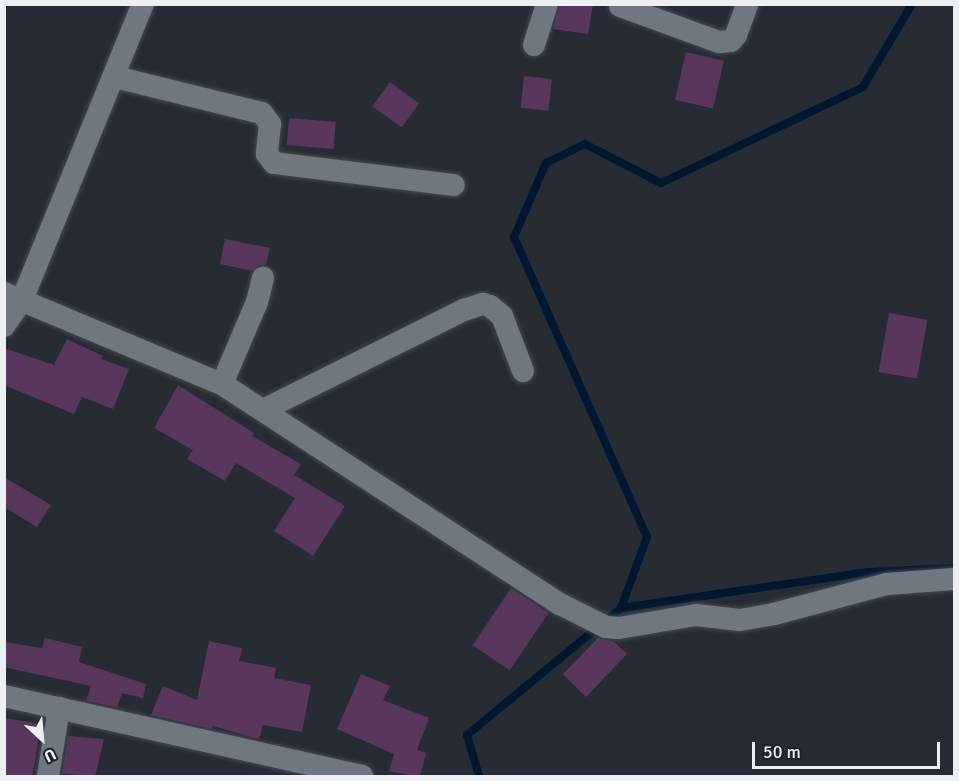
<!DOCTYPE html>
<html>
<head>
<meta charset="utf-8">
<style>
	body { margin:0 }
	#map { position:relative; width:959px; height:781px; overflow:hidden; background:#272c34; font-family:Signika,sans-serif }
	div>[style] { position:absolute }
	[style*='--x'] { left:calc(var(--x)*1px); top:calc(var(--y)*1px); width:calc(var(--w)*1px); rotate:calc(var(--a)*1deg) }
	.stream>* { height:8px; margin:-4px; padding:0 4px; transform-origin:4px; border-radius:4px; background:#001730 }
	.building>* { inset:0; background:#59365c; transform-origin:0 0 }
	.roads { filter:drop-shadow(0 0 2px #45494f) drop-shadow(0 0 2px #45494f) }
	.minor>* { height:22px; margin:-11px; padding:0 11px; transform-origin:11px; border-radius:11px; background:#717780 }
	span { translate:-50% -50%; white-space:nowrap; text-align:center; line-height:1.15; -webkit-text-stroke:4.5px #1e222a; paint-order:stroke }
	.frame { position:absolute; inset:0; border:6px solid #ecf0f5; pointer-events:none }
	.north { position:absolute; left:12px; top:709px; width:60px; height:60px; -webkit-text-stroke:4px #1e222a; paint-order:stroke; rotate:154deg; font-size:16px; font-weight:700; line-height:24px; text-align:center; color:#ecf0f5 }
	.north::after { content:''; display:block; margin:auto; width:21px; height:27px; background:#ecf0f5; clip-path:polygon(50% 0,100% 100%,50% 72%,0 100%) }
	.scale { position:absolute; left:752px; top:742px; width:188px; height:27px; box-sizing:border-box; border:3px solid #ecf0f5; border-top:0; padding-left:8px; font-size:18px; line-height:21px; white-space:nowrap; color:#ecf0f5; -webkit-text-stroke:4px #1e222a; paint-order:stroke }
</style>
</head>
<body>
<div id="map">
	<div class="stream">
		<div style="--x:621;--y:608;--w:251;--a:-8.3"></div>
		<div style="--x:869;--y:572;--w:85;--a:-2.7"></div>
		<div style="--x:479;--y:776;--w:43;--a:-106.3"></div>
		<div style="--x:467;--y:735;--w:200;--a:-39.5"></div>
		<div style="--x:621;--y:608;--w:76;--a:-69.9"></div>
		<div style="--x:647;--y:537;--w:328;--a:-113.9"></div>
		<div style="--x:514;--y:237;--w:81;--a:-66.6"></div>
		<div style="--x:546;--y:163;--w:43;--a:-26"></div>
		<div style="--x:585;--y:144;--w:85;--a:27.2"></div>
		<div style="--x:661;--y:183;--w:224;--a:-25.4"></div>
		<div style="--x:863;--y:87;--w:96;--a:-59.4"></div>
	</div>
	<div class="building">
		<div style="clip-path:polygon(560px 4px,593px 4px,588px 34px,553px 29px)"></div>
		<div style="left:686px;top:52px;width:39px;height:49px;rotate:13deg"></div>
		<div style="left:524px;top:76px;width:28px;height:32px;rotate:6deg"></div>
		<div style="left:390px;top:82px;width:36px;height:30px;rotate:36deg"></div>
		<div style="left:289px;top:118px;width:47px;height:27px;rotate:5deg"></div>
		<div style="clip-path:polygon(225px 239px,270px 248px,266px 265px,259px 265px,252px 271px,220px 264px)"></div>
		<div style="left:889px;top:313px;width:39px;height:60px;rotate:10deg"></div>
		<div style="clip-path:polygon(67px 339px,103px 356px,101px 359px,129px 369px,113px 409px,82px 397px,74px 414px,4px 385px,4px 348px,54px 365px)"></div>
		<div style="clip-path:polygon(178px 385px,254px 433px,252px 436px,301px 464px,294px 475px,345px 506px,313px 556px,274px 531px,295px 498px,236px 463px,225px 481px,187px 459px,193px 450px,154px 428px)"></div>
		<div style="clip-path:polygon(4px 477px,51px 505px,37px 527px,4px 507px)"></div>
		<div style="left:511px;top:588px;width:45px;height:69px;rotate:34deg"></div>
		<div style="clip-path:polygon(45px 638px,82px 647px,79px 662px,146px 684px,143px 698px,122px 693px,117px 707px,86px 701px,91px 686px,4px 667px,4px 642px,42px 648px)"></div>
		<div style="clip-path:polygon(598px 638px,613px 641px,627px 654px,586px 697px,563px 674px)"></div>
		<div style="clip-path:polygon(209px 641px,242px 648px,239px 661px,276px 668px,274px 678px,311px 685px,302px 732px,263px 725px,259px 739px,213px 726px,212px 729px,151px 715px,163px 686px,197px 700px)"></div>
		<div style="clip-path:polygon(361px 674px,390px 686px,383px 700px,429px 718px,417px 750px,426px 753px,420px 777px,389px 771px,394px 754px,337px 729px)"></div>
		<div style="clip-path:polygon(4px 718px,41px 724px,32px 777px,4px 777px)"></div>
		<div style="clip-path:polygon(68px 736px,104px 739px,95px 776px,62px 774px)"></div>
	</div>
	<div class="roads">
		<div class="minor">
			<div style="--x:620;--y:6;--w:105;--a:20"></div>
			<div style="--x:719;--y:42;--w:12;--a:-5"></div>
			<div style="--x:731;--y:41;--w:8;--a:-50"></div>
			<div style="--x:736;--y:35;--w:33;--a:-70"></div>
			<div style="--x:534;--y:45;--w:43;--a:-72.4"></div>
			<div style="--x:115;--y:77;--w:151;--a:13.8"></div>
			<div style="--x:262;--y:113;--w:14;--a:54"></div>
			<div style="--x:270;--y:124;--w:30;--a:96"></div>
			<div style="--x:267;--y:154;--w:11;--a:52"></div>
			<div style="--x:274;--y:163;--w:181;--a:7"></div>
			<div style="--x:4;--y:293;--w:236;--a:22.7"></div>
			<div style="--x:222;--y:384;--w:403;--a:33.1"></div>
			<div style="--x:560;--y:604;--w:51;--a:26.6"></div>
			<div style="--x:606;--y:627;--w:13;--a:4"></div>
			<div style="--x:619;--y:628;--w:78;--a:-9.6"></div>
			<div style="--x:696;--y:615;--w:44;--a:6.5"></div>
			<div style="--x:740;--y:620;--w:35;--a:-10"></div>
			<div style="--x:774;--y:614;--w:117;--a:-14.9"></div>
			<div style="--x:887;--y:584;--w:67;--a:-4.3"></div>
			<div style="--x:4;--y:326;--w:32;--a:-55"></div>
			<div style="--x:22;--y:300;--w:320;--a:-67.8"></div>
			<div style="--x:222;--y:384;--w:89;--a:-66.9"></div>
			<div style="--x:257;--y:302;--w:25;--a:-76"></div>
			<div style="--x:263;--y:410;--w:225;--a:-26.5"></div>
			<div style="--x:464;--y:310;--w:20;--a:-18"></div>
			<div style="--x:483;--y:304;--w:7;--a:16"></div>
			<div style="--x:490;--y:306;--w:16;--a:40"></div>
			<div style="--x:502;--y:316;--w:59;--a:69.1"></div>
			<div style="--x:4;--y:696;--w:367;--a:12.6"></div>
			<div style="--x:48;--y:776;--w:69;--a:-80.8"></div>
		</div>
	</div>
	<div class="frame"></div>
	<div class="north">U</div>
	<div class="scale">50 m</div>
</div>
</body>
</html>
